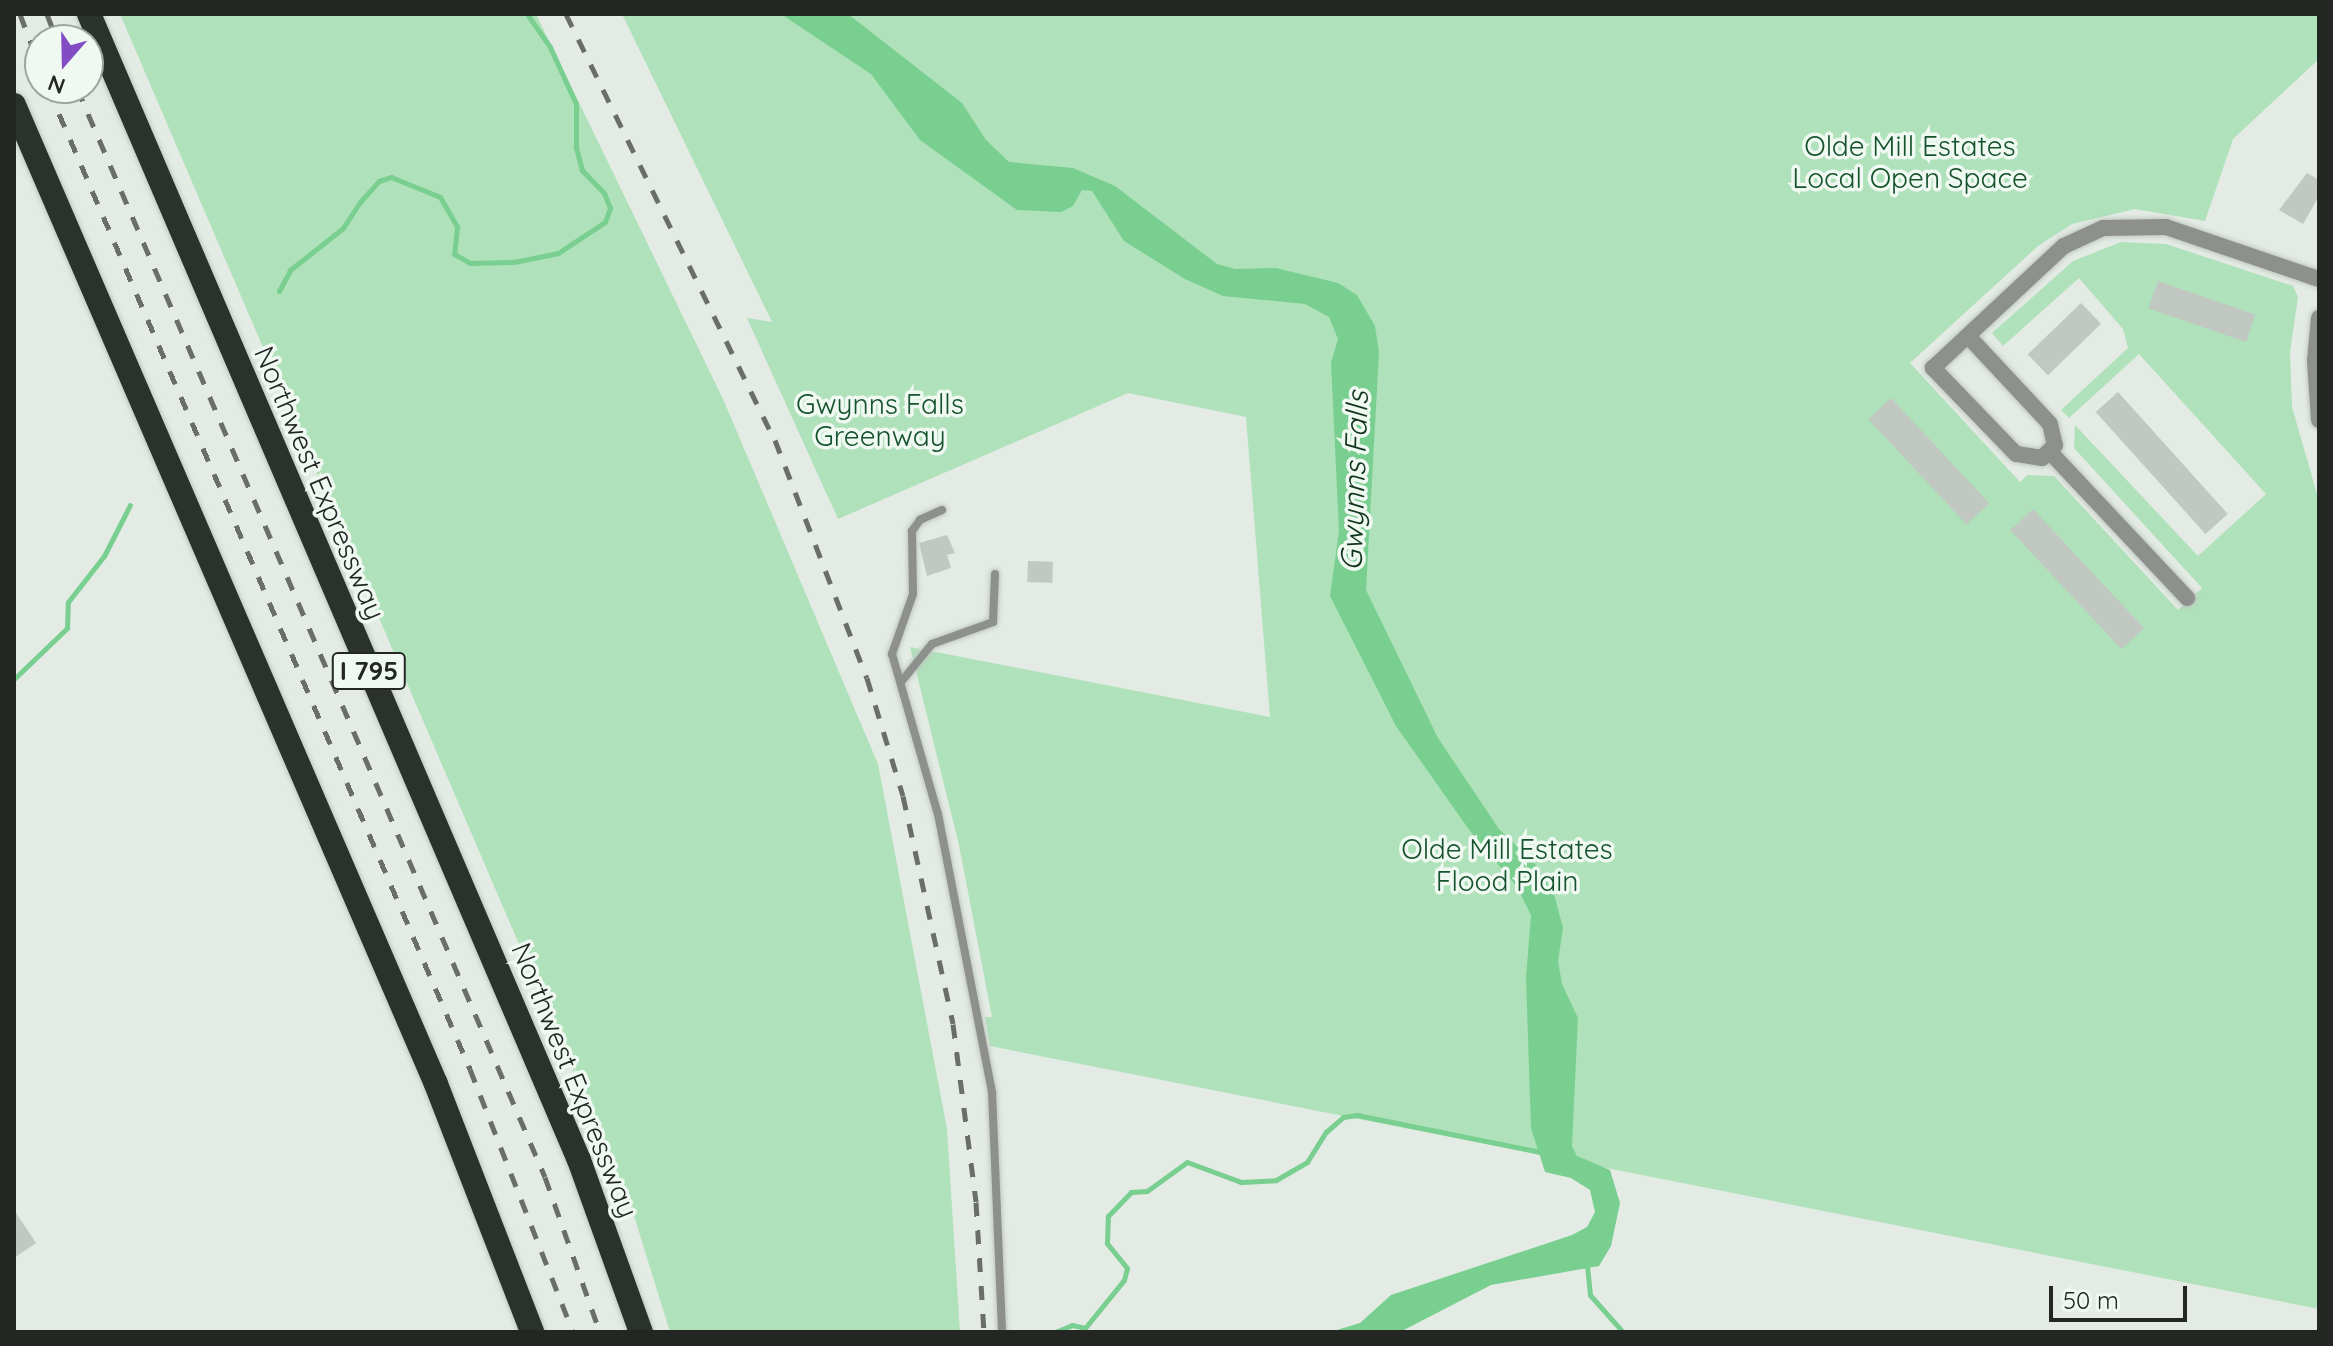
<!DOCTYPE html>
<html>
<head>
<meta charset="utf-8">
<style>
	body { margin:0 }
	#map { position:relative; width:2333px; height:1346px; overflow:hidden; background:#e3ebe4; font-family:Quicksand,sans-serif }
	div>[style] { position:absolute }
	[style*='--x'] { left:calc(var(--x)*1px); top:calc(var(--y)*1px); width:calc(var(--w)*1px); rotate:calc(var(--a)*1deg) }
	.green>* { inset:0; background:#afe1ba }
	.water>* { inset:0; background:#79cf90 }
	.stream>* { height:5px; margin:-2.5px; padding:0 2.5px; transform-origin:2.5px; border-radius:2.5px; background:#79cf90 }
	.building>* { inset:0; background:#c1c8c2; transform-origin:0 0 }
	.roads { filter:drop-shadow(0 0 2px #c0c8c1) drop-shadow(0 0 2px #c0c8c1) }
	.lane>* { height:8px; margin:-4px; padding:0 4px; transform-origin:4px; border-radius:4px; background:#8d908d }
	.street>* { height:16px; margin:-8px; padding:0 8px; transform-origin:8px; border-radius:8px; background:#8d908d }
	.highway>* { height:24px; margin:-12px; padding:0 12px; transform-origin:12px; border-radius:12px; background:#2b312c }
	.rail>* { height:5px; margin-top:-2.5px; transform-origin:0; background:repeating-linear-gradient(90deg,#696e6a 0 14px,transparent 0 28px) }
	span { translate:-50% -50%; white-space:nowrap; text-align:center; line-height:1.15; -webkit-text-stroke:7px #f0f8f2; paint-order:stroke }
	.shield-label span { padding:2px 6px; background:#f0f8f2; border:2px solid; border-radius:6px; -webkit-text-stroke-width:0 }
	.shield-label { font-size:26px; color:#232623; font-weight:700 }
	.park-label { font-size:28px; color:#15532c }
	.street-label { font-size:28px; color:#232623 }
	.water-label { font-size:30px; color:#10341c; font-style:italic }
	.frame { position:absolute; inset:0; border:16px solid #232623; pointer-events:none }
	.north { position:absolute; left:24px; top:24px; width:80px; height:80px; box-sizing:border-box; background:#f0f8f2; border:2px solid #9ea49f; border-radius:50%; rotate:200deg; font-size:22px; font-weight:700; line-height:32px; text-align:center; color:#232623 }
	.north::after { content:''; display:block; margin:auto; width:28px; height:36px; background:#824dc4; clip-path:polygon(50% 0,100% 100%,50% 72%,0 100%) }
	.scale { position:absolute; left:2049px; top:1286px; width:138px; height:36px; box-sizing:border-box; border:4px solid #232623; border-top:0; padding-left:10px; font-size:24px; line-height:28px; white-space:nowrap; color:#232623; -webkit-text-stroke:6px #f0f8f2; paint-order:stroke }
</style>
</head>
<body>
<div id="map">
	<div class="green">
		<div style="clip-path:polygon(120px 14px,536px 14px,723px 399px,878px 764px,947px 1129px,960px 1332px,670px 1332px,630px 1203px)"></div>
		<div style="clip-path:polygon(622px 14px,2319px 14px,2319px 59px,2233px 139px,2205px 221px,2135px 209px,2072px 224px,2038px 246px,1910px 363px,2020px 482px,2028px 475px,2054px 476px,2178px 610px,2202px 588px,2074px 448px,2075px 425px,2198px 556px,2266px 494px,2139px 354px,2069px 418px,2061px 410px,2128px 348px,2123px 329px,2079px 278px,2003px 346px,1992px 333px,2073px 261px,2121px 242px,2166px 244px,2293px 286px,2298px 297px,2290px 352px,2292px 407px,2319px 501px,2319px 1309px,990px 1046px,985px 1017px,992px 1017px,959px 845px,910px 647px,1270px 717px,1246px 417px,1128px 393px,838px 519px,747px 318px,772px 322px)"></div>
	</div>
	<div class="water">
		<div style="clip-path:polygon(781px 14px,848px 14px,962px 103px,986px 140px,1009px 162px,1073px 168px,1115px 186px,1217px 264px,1235px 269px,1276px 268px,1338px 283px,1357px 295px,1375px 326px,1379px 352px,1366px 590px,1438px 738px,1499px 829px,1533px 861px,1554px 894px,1563px 928px,1558px 961px,1562px 984px,1578px 1018px,1572px 1146px,1577px 1156px,1610px 1170px,1620px 1203px,1611px 1246px,1599px 1266px,1491px 1285px,1400px 1332px,1330px 1332px,1360px 1323px,1391px 1295px,1572px 1235px,1587px 1227px,1595px 1212px,1590px 1190px,1571px 1178px,1545px 1172px,1531px 1128px,1526px 977px,1531px 915px,1517px 887px,1470px 831px,1396px 726px,1330px 596px,1339px 531px,1331px 363px,1338px 339px,1329px 317px,1305px 304px,1223px 296px,1185px 279px,1124px 241px,1092px 191px,1082px 190px,1073px 206px,1061px 212px,1017px 210px,920px 140px,871px 74px)"></div>
	</div>
	<div class="stream">
		<div style="--x:279;--y:291;--w:24;--a:-62"></div>
		<div style="--x:290;--y:270;--w:68;--a:-38.4"></div>
		<div style="--x:343;--y:228;--w:31;--a:-57"></div>
		<div style="--x:360;--y:202;--w:28;--a:-48"></div>
		<div style="--x:379;--y:181;--w:13;--a:-18"></div>
		<div style="--x:391;--y:177;--w:53;--a:22.2"></div>
		<div style="--x:440;--y:197;--w:34;--a:60"></div>
		<div style="--x:457;--y:227;--w:27;--a:96"></div>
		<div style="--x:454;--y:254;--w:18;--a:29"></div>
		<div style="--x:470;--y:263;--w:44;--a:-1.3"></div>
		<div style="--x:514;--y:262;--w:45;--a:-11.6"></div>
		<div style="--x:558;--y:253;--w:56;--a:-33.4"></div>
		<div style="--x:605;--y:222;--w:15;--a:-70"></div>
		<div style="--x:610;--y:208;--w:16;--a:-112"></div>
		<div style="--x:604;--y:193;--w:32;--a:-134"></div>
		<div style="--x:582;--y:170;--w:24;--a:-105"></div>
		<div style="--x:576;--y:147;--w:43;--a:-90"></div>
		<div style="--x:576;--y:104;--w:63;--a:-114.5"></div>
		<div style="--x:550;--y:47;--w:40;--a:-124.9"></div>
		<div style="--x:14;--y:679;--w:74;--a:-43.9"></div>
		<div style="--x:67;--y:628;--w:26;--a:-88"></div>
		<div style="--x:68;--y:602;--w:58;--a:-52"></div>
		<div style="--x:104;--y:556;--w:57;--a:-63"></div>
		<div style="--x:1587;--y:1266;--w:29;--a:84"></div>
		<div style="--x:1590;--y:1295;--w:50;--a:48.3"></div>
		<div style="--x:1055;--y:1332;--w:18;--a:-22"></div>
		<div style="--x:1072;--y:1325;--w:13;--a:13"></div>
		<div style="--x:1085;--y:1328;--w:62;--a:-50.9"></div>
		<div style="--x:1124;--y:1280;--w:12;--a:-76"></div>
		<div style="--x:1127;--y:1268;--w:32;--a:-129"></div>
		<div style="--x:1107;--y:1243;--w:27;--a:-88"></div>
		<div style="--x:1108;--y:1216;--w:33;--a:-46"></div>
		<div style="--x:1131;--y:1192;--w:16;--a:-4"></div>
		<div style="--x:1147;--y:1191;--w:49;--a:-35.9"></div>
		<div style="--x:1187;--y:1162;--w:58;--a:20.3"></div>
		<div style="--x:1241;--y:1182;--w:35;--a:-3"></div>
		<div style="--x:1276;--y:1180;--w:36;--a:-30"></div>
		<div style="--x:1307;--y:1162;--w:36;--a:-58"></div>
		<div style="--x:1326;--y:1132;--w:23;--a:-41"></div>
		<div style="--x:1343;--y:1117;--w:14;--a:-8"></div>
		<div style="--x:1357;--y:1115;--w:192;--a:11.4"></div>
	</div>
	<div class="building">
		<div style="clip-path:polygon(2307px 173px,2319px 180px,2319px 196px,2303px 224px,2279px 210px)"></div>
		<div style="left:2158px;top:281px;width:103px;height:29px;rotate:19deg"></div>
		<div style="left:2081px;top:303px;width:29px;height:74px;rotate:46deg"></div>
		<div style="left:2118px;top:392px;width:164px;height:30px;rotate:48deg"></div>
		<div style="left:1891px;top:398px;width:144px;height:31px;rotate:47deg"></div>
		<div style="left:2033px;top:509px;width:163px;height:31px;rotate:47deg"></div>
		<div style="clip-path:polygon(947px 535px,955px 553px,947px 555px,951px 568px,927px 576px,919px 543px)"></div>
		<div style="left:1028px;top:561px;width:25px;height:21px;rotate:2deg"></div>
		<div style="clip-path:polygon(14px 1210px,36px 1243px,14px 1258px)"></div>
	</div>
	<div class="roads">
		<div class="lane">
			<div style="--x:942;--y:510;--w:24;--a:156"></div>
			<div style="--x:920;--y:520;--w:14;--a:126"></div>
			<div style="--x:912;--y:531;--w:63;--a:89.1"></div>
			<div style="--x:913;--y:594;--w:64;--a:109.3"></div>
			<div style="--x:892;--y:654;--w:166;--a:74"></div>
			<div style="--x:938;--y:814;--w:283;--a:79"></div>
			<div style="--x:992;--y:1092;--w:240;--a:87.6"></div>
			<div style="--x:901;--y:682;--w:49;--a:-50.8"></div>
			<div style="--x:932;--y:644;--w:65;--a:-19.8"></div>
			<div style="--x:993;--y:622;--w:48;--a:-87.6"></div>
		</div>
		<div class="street">
			<div style="--x:2319;--y:318;--w:43;--a:95.3"></div>
			<div style="--x:2315;--y:361;--w:59;--a:86.1"></div>
			<div style="--x:1968;--y:336;--w:120;--a:47"></div>
			<div style="--x:2050;--y:424;--w:22;--a:77"></div>
			<div style="--x:2055;--y:445;--w:18;--a:135"></div>
			<div style="--x:2042;--y:458;--w:26;--a:-171"></div>
			<div style="--x:2016;--y:454;--w:120;--a:-134"></div>
			<div style="--x:1933;--y:368;--w:179;--a:-43"></div>
			<div style="--x:2064;--y:246;--w:43;--a:-24.8"></div>
			<div style="--x:2103;--y:228;--w:63;--a:-0.9"></div>
			<div style="--x:2166;--y:227;--w:162;--a:18.8"></div>
			<div style="--x:2051;--y:453;--w:199;--a:46.8"></div>
		</div>
		<div class="highway">
			<div style="--x:89;--y:14;--w:1246;--a:66.85"></div>
			<div style="--x:579;--y:1160;--w:183;--a:70.2"></div>
			<div style="--x:14;--y:105;--w:1066;--a:66.68"></div>
			<div style="--x:436;--y:1084;--w:266;--a:68.8"></div>
		</div>
	</div>
	<div class="rail">
		<div style="--x:20;--y:14;--w:57;--a:69.3"></div>
		<div style="--x:47;--y:14;--w:28;--a:69"></div>
		<div style="--x:566;--y:14;--w:475;--a:63.9"></div>
		<div style="--x:775;--y:440;--w:255;--a:68.9"></div>
		<div style="--x:867;--y:678;--w:123;--a:73"></div>
		<div style="--x:903;--y:796;--w:233;--a:77.6"></div>
		<div style="--x:953;--y:1024;--w:179;--a:82.6"></div>
		<div style="--x:976;--y:1202;--w:130;--a:86.5"></div>
		<div style="--x:48;--y:88;--w:1068;--a:66.72"></div>
		<div style="--x:470;--y:1069;--w:282;--a:68.6"></div>
		<div style="--x:77;--y:88;--w:1185;--a:66.74"></div>
		<div style="--x:545;--y:1177;--w:164;--a:70.5"></div>
	</div>
	<div class="shield-label">
		<span style="left:369px;top:671px">I 795</span>
	</div>
	<div class="park-label">
		<span style="left:1910px;top:162px">Olde Mill Estates<br>Local Open Space</span>
		<span style="left:880px;top:420px">Gwynns Falls<br>Greenway</span>
		<span style="left:1507px;top:865px">Olde Mill Estates<br>Flood Plain</span>
	</div>
	<div class="street-label">
		<span style="left:320px;top:483px;rotate:67deg">Northwest Expressway</span>
		<span style="left:575px;top:1080px;rotate:68deg">Northwest Expressway</span>
	</div>
	<div class="water-label">
		<span style="left:1354px;top:481px;rotate:-88deg">Gwynns Falls</span>
	</div>
	<div class="frame"></div>
	<div class="north">N</div>
	<div class="scale">50 m</div>
</div>
</body>
</html>
